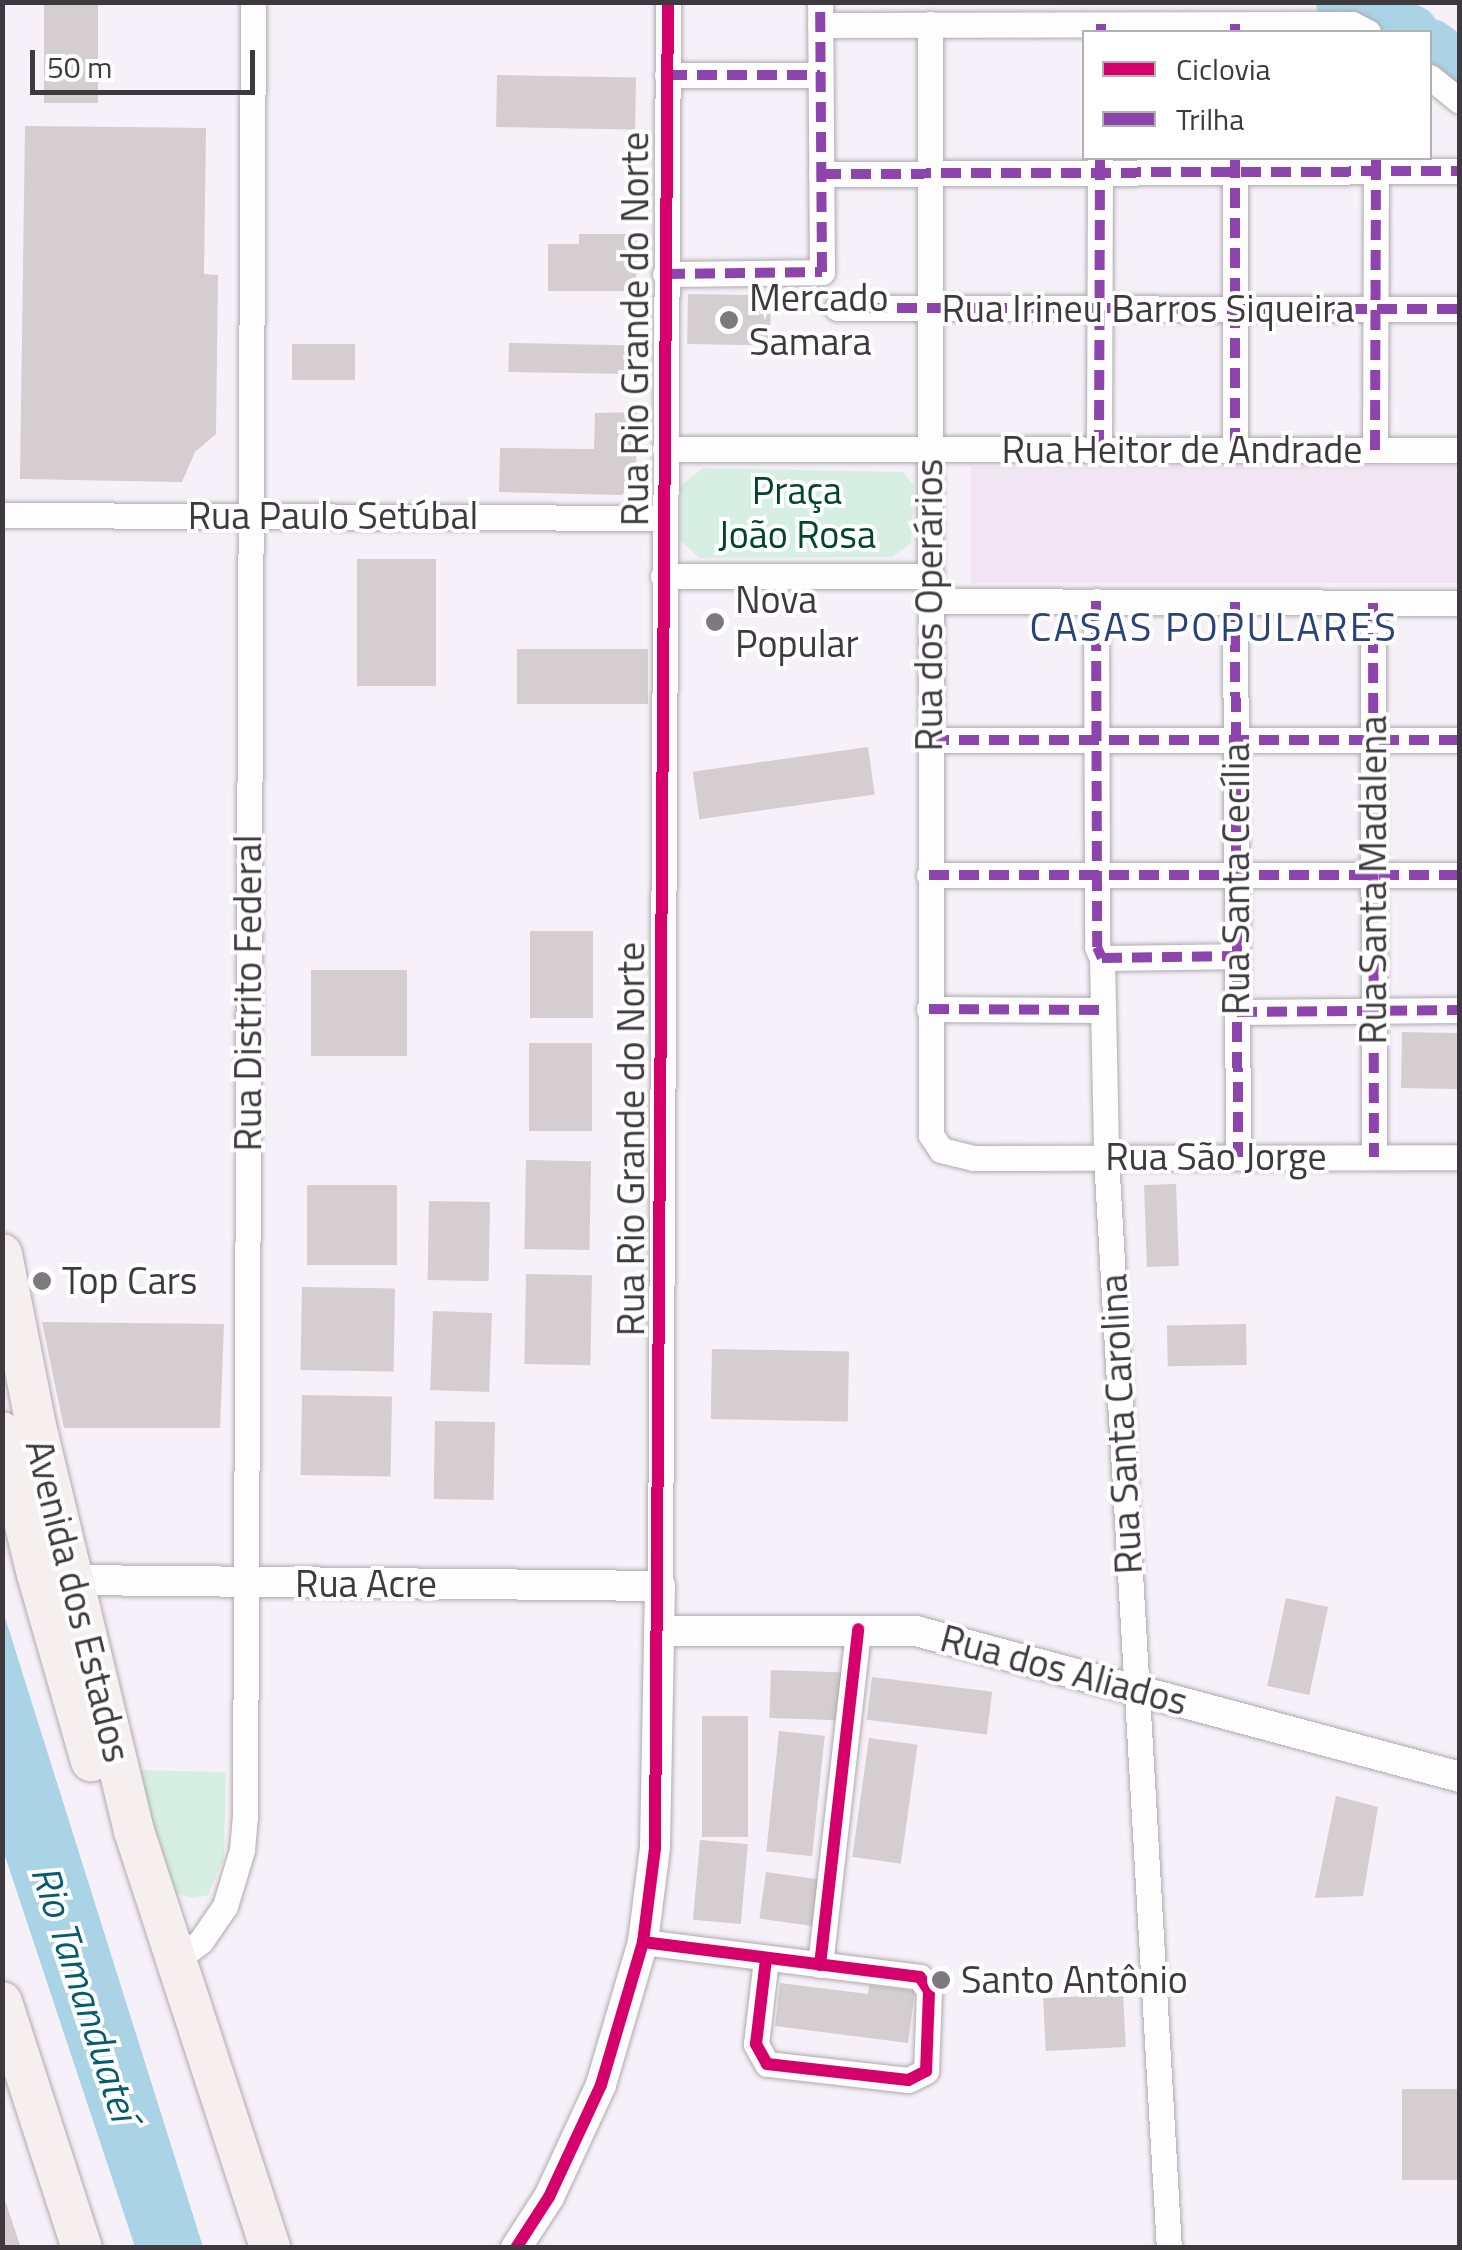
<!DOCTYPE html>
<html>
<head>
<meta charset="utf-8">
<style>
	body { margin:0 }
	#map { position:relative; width:1462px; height:2250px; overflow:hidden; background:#f6f0f8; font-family:"Titillium Web",sans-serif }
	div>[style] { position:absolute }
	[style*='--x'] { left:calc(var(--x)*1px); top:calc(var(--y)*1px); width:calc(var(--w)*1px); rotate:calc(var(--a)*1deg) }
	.built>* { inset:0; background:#f1e5f4; transform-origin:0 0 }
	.green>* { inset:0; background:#d7efe3 }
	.water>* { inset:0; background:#aad3e6 }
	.river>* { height:55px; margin:-27.5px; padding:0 27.5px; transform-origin:27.5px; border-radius:27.5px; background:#aad3e6 }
	.building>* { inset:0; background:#d4ced0; transform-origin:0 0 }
	.roads { filter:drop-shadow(0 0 2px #aeaaaf) drop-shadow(0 0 2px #aeaaaf) }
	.minor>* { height:25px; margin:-12.5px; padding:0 12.5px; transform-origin:12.5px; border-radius:12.5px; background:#fefdfe }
	.tertiary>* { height:30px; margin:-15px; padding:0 15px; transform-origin:15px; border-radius:15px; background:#fefdfe }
	.trunk>* { height:40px; margin:-20px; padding:0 20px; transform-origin:20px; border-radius:20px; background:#f5eff0 }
	.quiet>* { height:10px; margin-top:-5px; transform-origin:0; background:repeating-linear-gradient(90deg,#8e44ad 0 20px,transparent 0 30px) }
	.cycleway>* { height:12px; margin:-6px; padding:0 6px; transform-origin:6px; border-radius:6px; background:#d6006c }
	.dots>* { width:28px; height:28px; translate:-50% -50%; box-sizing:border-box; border:5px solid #fff; border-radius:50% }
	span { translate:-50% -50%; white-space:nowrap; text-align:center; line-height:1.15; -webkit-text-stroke:8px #fff; paint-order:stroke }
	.poi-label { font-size:38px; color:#3d393e }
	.left { translate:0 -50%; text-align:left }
	.street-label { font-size:38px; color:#3d393e }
	.park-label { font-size:38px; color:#004629 }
	.neighbourhood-label { font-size:40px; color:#29427a; letter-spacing:2.5px }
	.water-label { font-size:40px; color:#045b73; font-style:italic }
	.frame { position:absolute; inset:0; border:5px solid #3d393e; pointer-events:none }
	.legend { position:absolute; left:1082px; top:30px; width:350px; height:130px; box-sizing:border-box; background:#fff; border:2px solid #b1b0b2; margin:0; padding:12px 18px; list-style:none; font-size:30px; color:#3d393e }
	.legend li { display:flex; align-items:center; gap:20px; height:50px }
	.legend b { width:50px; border:2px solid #b1b0b2 }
	.scale { position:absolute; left:30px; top:50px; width:225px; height:45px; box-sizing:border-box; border:5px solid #3d393e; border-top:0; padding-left:12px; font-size:30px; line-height:35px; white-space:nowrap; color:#3d393e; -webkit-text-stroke:8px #fff; paint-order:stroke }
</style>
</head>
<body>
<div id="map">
	<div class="built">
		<div style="left:971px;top:466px;width:488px;height:117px"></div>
	</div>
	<div class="green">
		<div style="clip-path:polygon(703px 468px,903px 472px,914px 486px,911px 543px,892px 557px,699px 558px,680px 540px,680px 486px)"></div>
		<div style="clip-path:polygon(134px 1770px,226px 1772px,224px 1858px,208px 1895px,192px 1898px,174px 1893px)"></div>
	</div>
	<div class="water">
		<div style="clip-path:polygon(3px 1611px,203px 2247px,135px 2247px,3px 1850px)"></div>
	</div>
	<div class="river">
		<div style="--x:1343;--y:2;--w:74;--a:23.8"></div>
		<div style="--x:1430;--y:46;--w:37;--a:36"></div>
	</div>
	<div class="building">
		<div style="left:44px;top:2px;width:54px;height:101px"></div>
		<div style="left:497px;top:75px;width:139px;height:52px;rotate:1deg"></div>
		<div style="clip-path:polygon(25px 126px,206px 128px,204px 274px,218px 275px,216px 434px,195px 452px,182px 482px,20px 479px)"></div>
		<div style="clip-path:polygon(579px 234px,637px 234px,636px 291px,548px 291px,548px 244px,579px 244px)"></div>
		<div style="left:688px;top:294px;width:83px;height:50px;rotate:1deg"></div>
		<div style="left:509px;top:343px;width:122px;height:29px;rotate:1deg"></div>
		<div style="left:355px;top:344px;width:36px;height:63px;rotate:90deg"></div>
		<div style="clip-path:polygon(637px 412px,636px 479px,622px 495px,499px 492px,500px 448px,594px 449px,595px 413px)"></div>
		<div style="left:357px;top:559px;width:79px;height:127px"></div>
		<div style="left:517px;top:649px;width:131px;height:55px"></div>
		<div style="left:868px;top:747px;width:48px;height:177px;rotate:82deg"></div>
		<div style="left:530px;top:931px;width:63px;height:87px"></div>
		<div style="left:311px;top:970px;width:96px;height:86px"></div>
		<div style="left:1402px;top:1032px;width:56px;height:56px;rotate:1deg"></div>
		<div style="left:529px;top:1043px;width:63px;height:88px"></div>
		<div style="left:526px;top:1160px;width:65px;height:89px;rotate:1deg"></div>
		<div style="left:1176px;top:1184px;width:82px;height:32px;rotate:88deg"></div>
		<div style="left:307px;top:1185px;width:90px;height:80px"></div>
		<div style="left:429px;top:1201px;width:61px;height:79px;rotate:1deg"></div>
		<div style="left:526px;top:1274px;width:66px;height:90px;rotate:1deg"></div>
		<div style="left:302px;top:1287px;width:93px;height:83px;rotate:1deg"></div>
		<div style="left:433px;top:1311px;width:59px;height:79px;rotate:2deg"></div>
		<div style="clip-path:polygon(42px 1322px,224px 1324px,220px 1428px,64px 1428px)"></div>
		<div style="left:1246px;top:1324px;width:41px;height:79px;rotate:89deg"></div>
		<div style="left:712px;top:1349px;width:137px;height:70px;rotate:1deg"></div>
		<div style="left:302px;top:1395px;width:90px;height:80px;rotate:1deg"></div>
		<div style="left:435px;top:1421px;width:60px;height:78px;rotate:1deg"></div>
		<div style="left:1286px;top:1598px;width:43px;height:90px;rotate:12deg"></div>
		<div style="left:771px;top:1670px;width:75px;height:48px;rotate:2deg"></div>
		<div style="left:872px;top:1677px;width:121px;height:43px;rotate:7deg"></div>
		<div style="left:702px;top:1716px;width:46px;height:121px"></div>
		<div style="left:779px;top:1731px;width:46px;height:121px;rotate:6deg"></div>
		<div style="left:869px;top:1738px;width:49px;height:120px;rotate:8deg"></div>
		<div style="clip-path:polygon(1336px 1796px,1378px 1807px,1363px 1896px,1315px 1898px)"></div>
		<div style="left:700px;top:1840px;width:48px;height:80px;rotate:5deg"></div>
		<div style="left:766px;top:1872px;width:59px;height:47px;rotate:8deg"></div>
		<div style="clip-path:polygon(780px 1983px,868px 1994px,869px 1985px,915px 1991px,908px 2043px,775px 2026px)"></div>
		<div style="left:1123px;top:1994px;width:53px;height:80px;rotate:87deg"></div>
		<div style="left:1460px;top:2089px;width:91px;height:58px;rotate:90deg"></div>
		<div style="clip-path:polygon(2px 2194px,3px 2194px,21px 2248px,2px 2248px)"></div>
	</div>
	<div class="roads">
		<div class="minor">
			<div style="--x:930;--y:24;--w:1111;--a:89.95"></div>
			<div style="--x:931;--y:1135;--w:18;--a:56"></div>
			<div style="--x:941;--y:1150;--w:33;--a:14"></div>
			<div style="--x:973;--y:1158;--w:487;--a:-0.1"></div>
			<div style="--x:820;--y:25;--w:532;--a:-0.11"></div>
			<div style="--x:1352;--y:24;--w:18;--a:27"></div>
			<div style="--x:667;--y:75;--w:153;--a:0"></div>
			<div style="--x:1430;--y:77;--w:38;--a:39"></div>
			<div style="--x:1235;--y:158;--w:292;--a:90"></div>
			<div style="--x:821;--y:174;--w:639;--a:-0.27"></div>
			<div style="--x:665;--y:274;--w:157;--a:-0.7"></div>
			<div style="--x:822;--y:272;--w:270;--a:-90.4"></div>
			<div style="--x:837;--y:308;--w:623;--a:0.09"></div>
			<div style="--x:665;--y:449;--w:795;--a:0.07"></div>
			<div style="--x:1099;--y:450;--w:292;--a:-89.8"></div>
			<div style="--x:1375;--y:450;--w:292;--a:-89.8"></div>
			<div style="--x:2;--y:515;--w:662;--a:0.26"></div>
			<div style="--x:663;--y:576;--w:266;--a:0"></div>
			<div style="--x:929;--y:601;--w:531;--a:0.22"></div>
			<div style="--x:1096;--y:601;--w:346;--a:89.8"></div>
			<div style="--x:1097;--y:947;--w:12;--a:66"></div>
			<div style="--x:1102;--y:958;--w:199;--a:88.8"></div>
			<div style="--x:1106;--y:1157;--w:1093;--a:86.7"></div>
			<div style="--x:1235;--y:602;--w:555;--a:89.69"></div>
			<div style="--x:1373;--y:603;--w:554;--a:89.9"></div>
			<div style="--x:929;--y:740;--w:531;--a:0"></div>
			<div style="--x:929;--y:875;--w:531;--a:0"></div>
			<div style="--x:1102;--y:958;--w:135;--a:-0.8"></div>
			<div style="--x:929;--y:1009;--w:174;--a:0.3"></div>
			<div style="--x:1237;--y:1012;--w:223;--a:-0.5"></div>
			<div style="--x:660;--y:1586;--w:1584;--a:-89.71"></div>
			<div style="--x:643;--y:1942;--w:279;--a:7.2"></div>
			<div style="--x:920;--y:1977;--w:17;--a:57"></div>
			<div style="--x:929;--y:1991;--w:80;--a:92.1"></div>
			<div style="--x:926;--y:2071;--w:20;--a:153"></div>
			<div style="--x:908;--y:2080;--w:142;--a:-173.5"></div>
			<div style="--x:767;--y:2064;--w:23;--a:-119"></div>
			<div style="--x:756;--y:2044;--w:86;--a:-83.3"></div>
			<div style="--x:176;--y:1960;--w:31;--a:-37"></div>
			<div style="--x:201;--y:1941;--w:42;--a:-55.6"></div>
			<div style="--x:225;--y:1906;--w:59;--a:-73.1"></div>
			<div style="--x:242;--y:1850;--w:32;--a:-85"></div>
			<div style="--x:245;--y:1818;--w:1816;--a:-89.75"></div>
			<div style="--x:820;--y:1965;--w:338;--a:-83.5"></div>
		</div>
		<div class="tertiary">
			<div style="--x:72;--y:1580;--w:588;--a:0.58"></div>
			<div style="--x:660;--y:1586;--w:262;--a:91.1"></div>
			<div style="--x:655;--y:1848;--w:95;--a:97.3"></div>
			<div style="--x:643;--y:1942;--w:149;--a:106.4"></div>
			<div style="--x:601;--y:2085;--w:123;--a:114.9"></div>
			<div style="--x:549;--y:2197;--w:61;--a:122.9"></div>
			<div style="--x:659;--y:1631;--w:257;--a:0"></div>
			<div style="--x:916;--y:1631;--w:563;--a:15.02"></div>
		</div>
		<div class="trunk">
			<div style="--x:2;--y:1254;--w:175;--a:78.8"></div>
			<div style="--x:36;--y:1426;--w:417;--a:76.4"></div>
			<div style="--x:134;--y:1831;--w:439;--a:71.9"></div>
			<div style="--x:2;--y:1432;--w:146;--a:76.2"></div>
			<div style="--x:37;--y:1574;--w:195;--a:73.9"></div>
			<div style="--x:2;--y:2002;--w:259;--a:72"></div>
		</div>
	</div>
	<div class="quiet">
		<div style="--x:1101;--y:32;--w:8;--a:-90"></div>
		<div style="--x:1235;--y:32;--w:8;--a:-90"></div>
		<div style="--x:667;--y:75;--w:153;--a:0"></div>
		<div style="--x:1235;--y:158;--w:292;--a:90"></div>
		<div style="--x:821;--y:174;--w:639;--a:-0.27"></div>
		<div style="--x:665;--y:274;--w:157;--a:-0.7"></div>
		<div style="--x:822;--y:272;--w:270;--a:-90.4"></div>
		<div style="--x:837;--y:308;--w:623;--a:0.09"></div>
		<div style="--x:1099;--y:450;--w:292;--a:-89.8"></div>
		<div style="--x:1375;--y:450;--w:292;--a:-89.8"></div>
		<div style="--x:1096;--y:601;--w:346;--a:89.8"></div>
		<div style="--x:1097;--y:947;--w:12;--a:66"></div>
		<div style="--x:1102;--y:958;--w:135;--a:-0.8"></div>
		<div style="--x:1235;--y:602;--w:555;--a:89.69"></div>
		<div style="--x:1373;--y:603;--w:554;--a:89.9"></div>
		<div style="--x:929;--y:740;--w:531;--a:0"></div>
		<div style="--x:929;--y:875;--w:531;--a:0"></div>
		<div style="--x:929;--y:1009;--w:174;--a:0.3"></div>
		<div style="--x:1237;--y:1012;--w:223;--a:-0.5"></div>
	</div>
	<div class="cycleway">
		<div style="--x:643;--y:1942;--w:279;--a:7.2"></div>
		<div style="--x:920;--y:1977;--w:17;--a:57"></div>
		<div style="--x:929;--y:1991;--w:80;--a:92.1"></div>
		<div style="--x:926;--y:2071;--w:20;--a:153"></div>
		<div style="--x:908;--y:2080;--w:142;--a:-173.5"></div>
		<div style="--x:767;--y:2064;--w:23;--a:-119"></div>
		<div style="--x:756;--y:2044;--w:86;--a:-83.3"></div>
		<div style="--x:820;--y:1965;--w:338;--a:-83.5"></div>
		<div style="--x:516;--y:2248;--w:61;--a:-57.1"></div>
		<div style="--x:549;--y:2197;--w:123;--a:-65.1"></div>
		<div style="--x:601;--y:2085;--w:149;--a:-73.6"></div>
		<div style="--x:643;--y:1942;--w:95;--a:-82.7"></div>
		<div style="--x:655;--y:1848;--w:1846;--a:-89.6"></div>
	</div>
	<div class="dots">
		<div style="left:729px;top:320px;background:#7e797f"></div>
		<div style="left:715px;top:622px;background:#7e797f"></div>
		<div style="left:42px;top:1281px;background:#7e797f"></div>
		<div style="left:941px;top:1980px;background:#7e797f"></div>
	</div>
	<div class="poi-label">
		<span class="left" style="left:749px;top:320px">Mercado<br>Samara</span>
		<span class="left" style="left:735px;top:622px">Nova<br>Popular</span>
		<span class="left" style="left:62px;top:1281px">Top Cars</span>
		<span class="left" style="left:961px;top:1980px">Santo Antônio</span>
	</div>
	<div class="street-label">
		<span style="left:1148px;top:309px">Rua Irineu Barros Siqueira</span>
		<span style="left:635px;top:329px;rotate:-90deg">Rua Rio Grande do Norte</span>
		<span style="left:1182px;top:450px">Rua Heitor de Andrade</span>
		<span style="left:333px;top:516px">Rua Paulo Setúbal</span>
		<span style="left:929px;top:605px;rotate:-90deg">Rua dos Operários</span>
		<span style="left:1236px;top:879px;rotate:-90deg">Rua Santa Cecília</span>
		<span style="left:1373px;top:880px;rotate:-90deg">Rua Santa Madalena</span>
		<span style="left:248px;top:993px;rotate:-90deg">Rua Distrito Federal</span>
		<span style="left:631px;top:1139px;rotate:-90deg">Rua Rio Grande do Norte</span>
		<span style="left:1216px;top:1157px">Rua São Jorge</span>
		<span style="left:1121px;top:1424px;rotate:-93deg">Rua Santa Carolina</span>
		<span style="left:366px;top:1584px">Rua Acre</span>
		<span style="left:78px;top:1601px;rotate:76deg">Avenida dos Estados</span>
		<span style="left:1064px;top:1670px;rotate:15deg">Rua dos Aliados</span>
	</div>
	<div class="park-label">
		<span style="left:797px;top:513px">Praça<br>João Rosa</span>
	</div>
	<div class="neighbourhood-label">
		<span style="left:1214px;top:627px">CASAS POPULARES</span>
	</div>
	<div class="water-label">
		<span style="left:85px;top:1993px;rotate:72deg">Rio Tamanduateí</span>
	</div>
	<div class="frame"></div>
	<ul class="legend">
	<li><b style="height:12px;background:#d6006c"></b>Ciclovia</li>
	<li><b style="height:12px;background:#8e44ad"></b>Trilha</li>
	</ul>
	<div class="scale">50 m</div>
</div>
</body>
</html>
